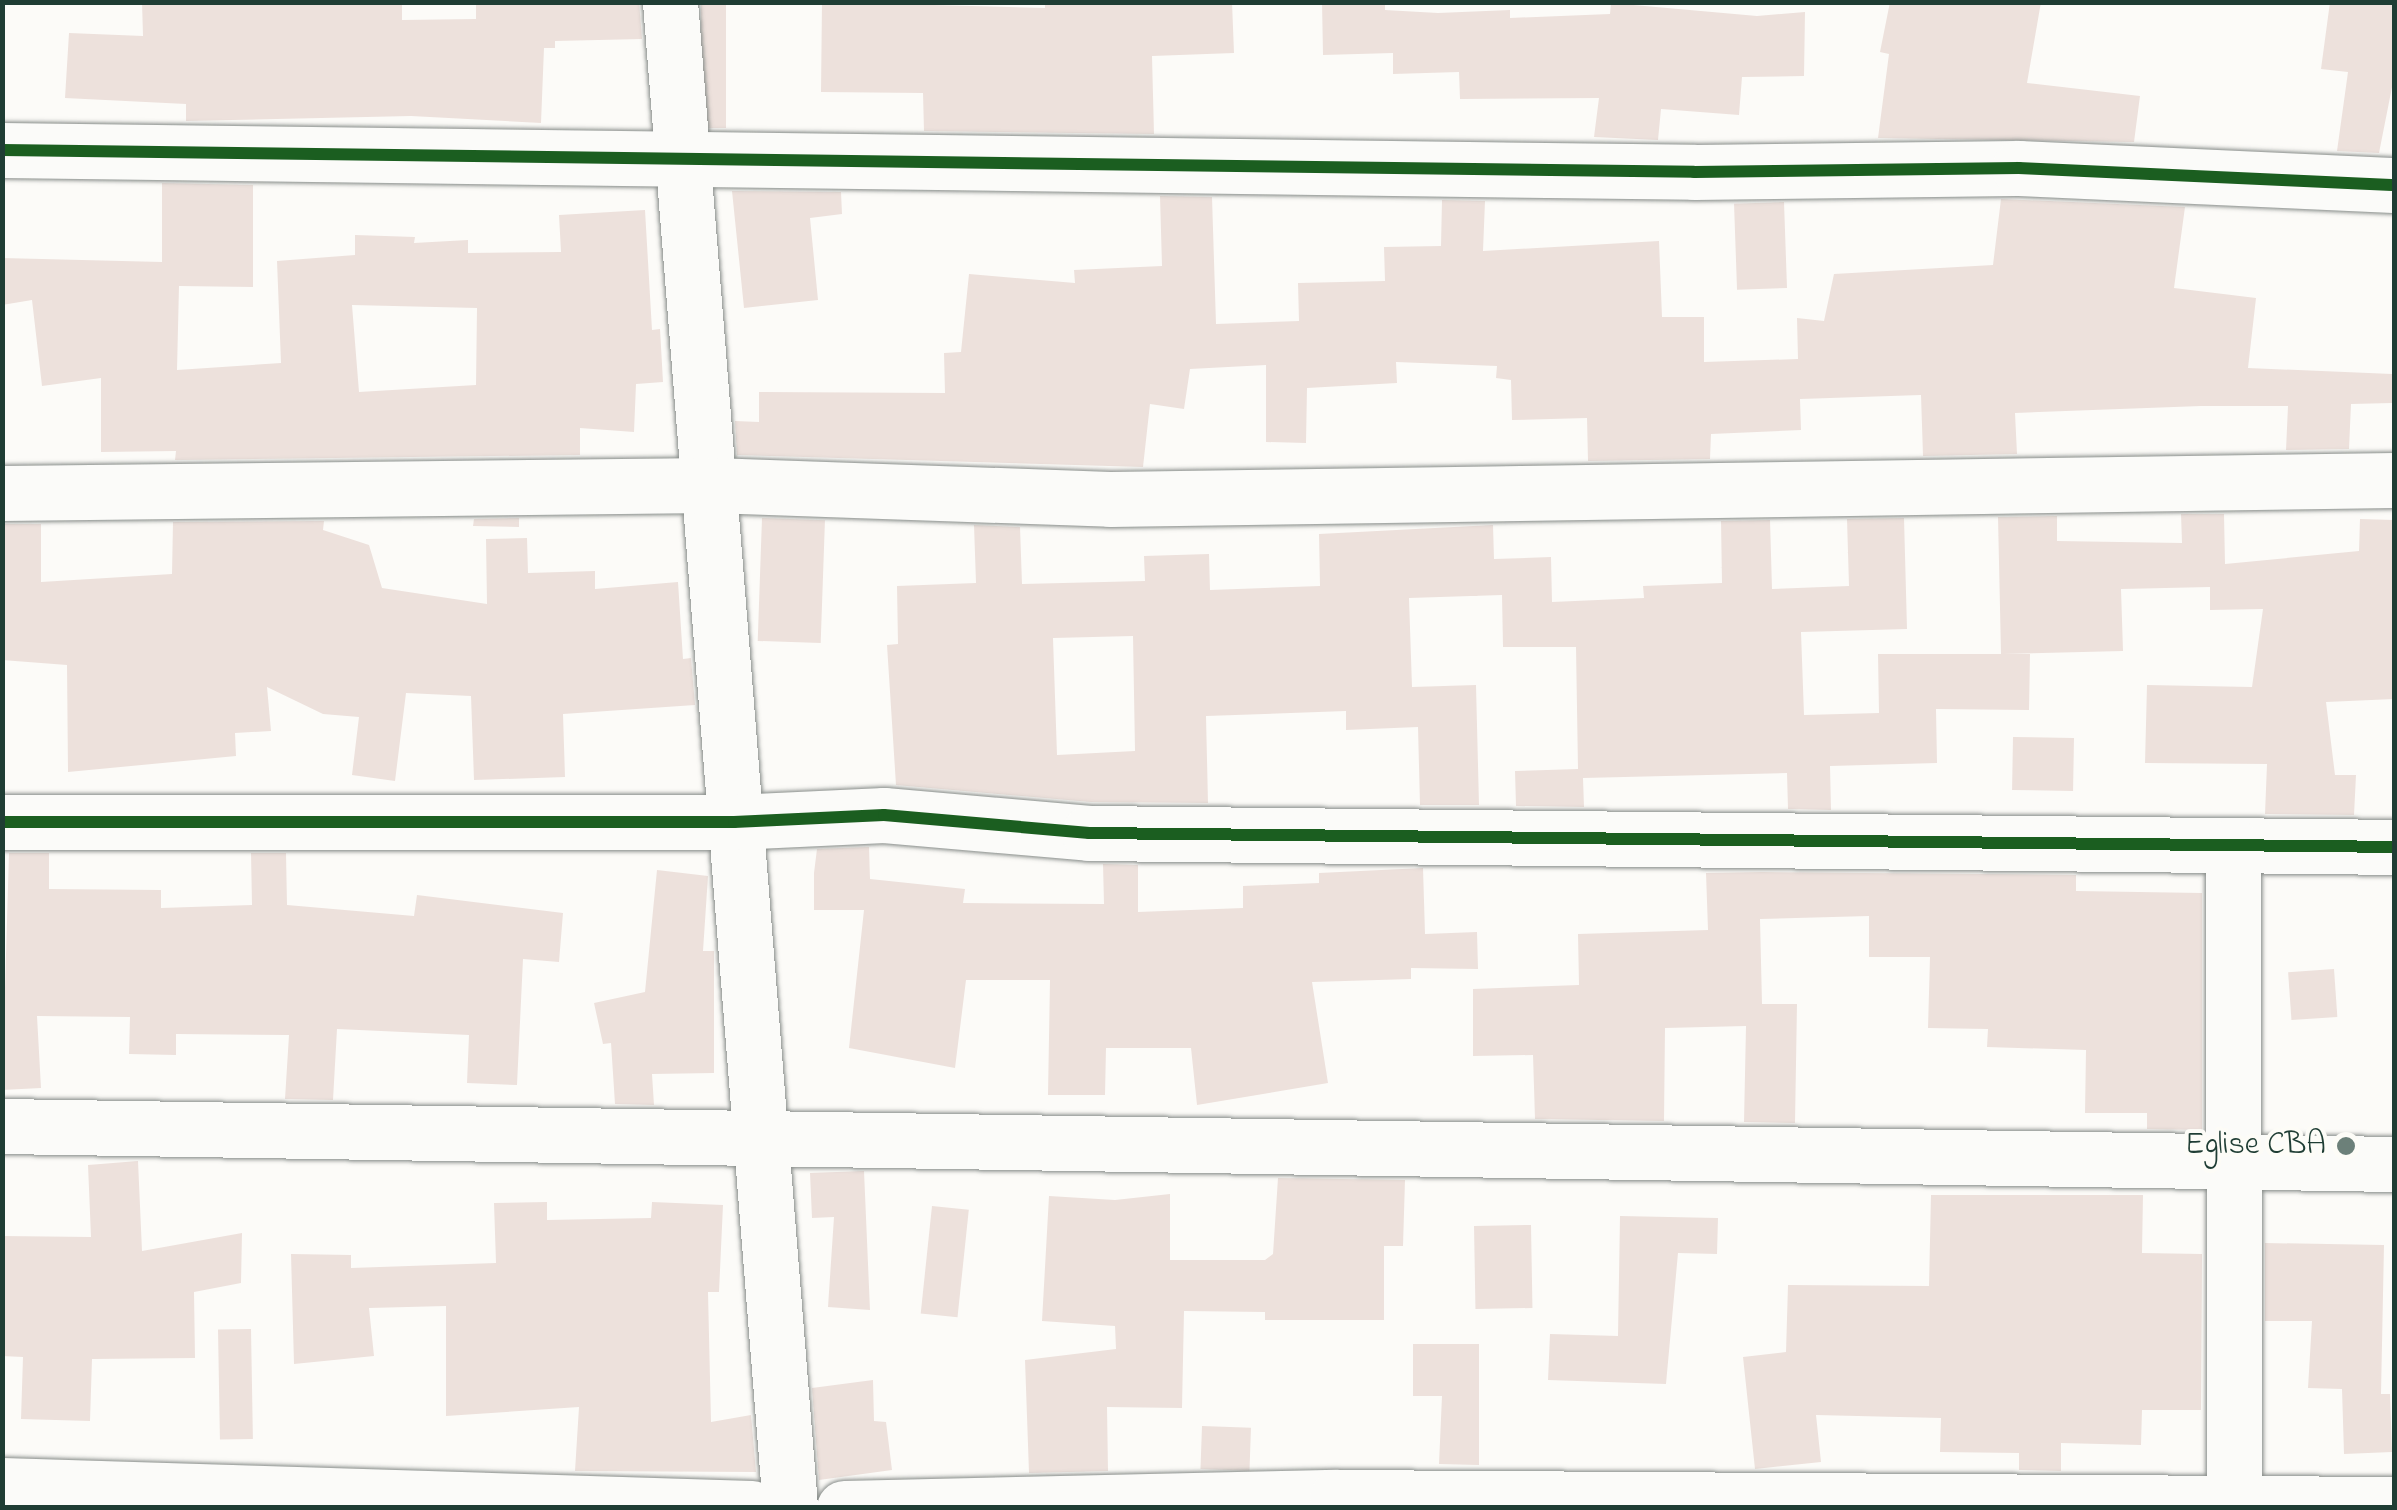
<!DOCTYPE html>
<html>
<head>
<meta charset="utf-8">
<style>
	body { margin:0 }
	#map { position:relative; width:2397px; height:1510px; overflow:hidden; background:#fcfbf8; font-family:"Indie Flower",sans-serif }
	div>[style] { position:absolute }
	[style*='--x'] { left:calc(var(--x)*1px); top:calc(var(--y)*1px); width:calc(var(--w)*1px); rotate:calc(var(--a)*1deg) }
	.building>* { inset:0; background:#ede1dc; transform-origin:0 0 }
	.roads { filter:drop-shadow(0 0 2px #888d8a) drop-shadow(0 0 2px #888d8a) }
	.minor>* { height:55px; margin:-27.5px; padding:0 27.5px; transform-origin:27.5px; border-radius:27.5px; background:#fbfbf9 }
	.cycleway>* { height:12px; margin:-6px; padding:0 6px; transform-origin:6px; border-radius:6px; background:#1b5e20 }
	.dots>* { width:28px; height:28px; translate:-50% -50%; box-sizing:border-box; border:5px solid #fdfcf7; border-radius:50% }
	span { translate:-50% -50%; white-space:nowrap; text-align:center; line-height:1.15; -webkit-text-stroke:8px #fdfcf7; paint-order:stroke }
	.poi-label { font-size:32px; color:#1f3d34 }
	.right { translate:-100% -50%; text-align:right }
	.frame { position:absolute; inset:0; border:5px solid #1f3d34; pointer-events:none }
</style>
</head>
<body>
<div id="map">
	<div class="building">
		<div style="clip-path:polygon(142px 2px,402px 2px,402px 20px,476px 19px,476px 2px,639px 2px,642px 39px,555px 41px,555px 48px,544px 48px,541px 123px,411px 116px,186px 121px,186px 104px,65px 98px,69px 33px,143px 36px)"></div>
		<div style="left:701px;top:2px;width:25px;height:126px"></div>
		<div style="clip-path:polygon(822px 2px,1045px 8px,1045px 2px,1232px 2px,1234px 53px,1152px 56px,1154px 134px,924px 131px,923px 93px,821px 92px)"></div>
		<div style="clip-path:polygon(1322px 2px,1385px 2px,1385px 10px,1438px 13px,1510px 10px,1510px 18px,1610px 14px,1611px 3px,1757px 16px,1805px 12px,1804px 76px,1742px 77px,1739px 115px,1661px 109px,1658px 140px,1594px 137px,1599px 98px,1460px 99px,1459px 72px,1393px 74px,1393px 53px,1323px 55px)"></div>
		<div style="clip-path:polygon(1890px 2px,2041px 2px,2027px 83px,2140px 96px,2134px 142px,1878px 138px,1889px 54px,1880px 52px)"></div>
		<div style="clip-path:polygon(2330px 2px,2394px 2px,2394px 77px,2379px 153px,2337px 151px,2348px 72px,2321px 69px)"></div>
		<div style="clip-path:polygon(evenodd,162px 183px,253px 185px,253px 287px,179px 286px,177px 370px,281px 363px,277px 261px,355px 255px,355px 235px,415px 237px,414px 243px,468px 240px,468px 253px,561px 252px,559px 215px,645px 210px,652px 330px,660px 329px,663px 382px,636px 384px,634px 432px,580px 428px,580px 455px,175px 460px,176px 451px,101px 452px,101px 378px,42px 386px,32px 300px,2px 305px,2px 258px,162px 262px,162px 183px,352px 305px,477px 308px,476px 385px,359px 392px,352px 305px)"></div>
		<div style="clip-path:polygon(732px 191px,841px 192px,842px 214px,810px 218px,818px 300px,744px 308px)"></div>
		<div style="clip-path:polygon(1160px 196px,1212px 197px,1216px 324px,1299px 321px,1298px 283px,1385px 281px,1384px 247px,1441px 246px,1442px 200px,1485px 201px,1483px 251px,1659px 241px,1662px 317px,1704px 317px,1704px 362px,1798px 359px,1797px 318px,1824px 321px,1834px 274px,1993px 265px,2001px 199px,2185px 207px,2174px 288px,2256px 298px,2248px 368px,2392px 374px,2392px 403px,2351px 404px,2349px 449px,2286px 450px,2288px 406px,2201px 406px,2015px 413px,2017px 454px,1923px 456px,1921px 395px,1800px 399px,1801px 430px,1711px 434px,1710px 459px,1588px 461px,1587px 418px,1512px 420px,1511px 380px,1496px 378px,1497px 366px,1396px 362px,1397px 383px,1307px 388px,1306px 443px,1266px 442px,1266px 365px,1190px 369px,1184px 409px,1150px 404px,1143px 467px,737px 455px,735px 421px,759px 422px,759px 392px,945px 393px,944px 353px,961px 352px,969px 274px,1075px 283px,1074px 270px,1162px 266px)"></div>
		<div style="left:1784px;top:202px;width:86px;height:50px;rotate:88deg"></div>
		<div style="clip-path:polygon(evenodd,2181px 514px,2224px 514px,2225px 564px,2359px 551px,2360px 519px,2394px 520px,2394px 699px,2326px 702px,2335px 775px,2356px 775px,2354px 815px,2265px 814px,2267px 764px,2145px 763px,2147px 685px,2252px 687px,2263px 609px,2210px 610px,2210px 587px,2121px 589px,2123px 651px,2003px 654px,2030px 654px,2029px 710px,1936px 709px,1937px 763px,1830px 766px,1831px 810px,1788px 809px,1787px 773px,1583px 778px,1584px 807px,1516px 806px,1515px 771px,1578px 769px,1576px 647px,1503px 647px,1502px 595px,1409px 598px,1412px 687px,1476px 685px,1479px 805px,1420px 805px,1418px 727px,1346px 730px,1346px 711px,1206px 716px,1208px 803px,1091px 802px,896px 785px,887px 645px,898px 644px,897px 586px,976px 583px,974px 525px,1020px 527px,1022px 584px,1145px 581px,1144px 556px,1209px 554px,1210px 590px,1320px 586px,1319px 534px,1493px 525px,1494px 559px,1551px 557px,1552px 602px,1644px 598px,1643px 586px,1722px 583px,1721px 521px,1770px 520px,1772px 589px,1849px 586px,1847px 519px,1904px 518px,1907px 629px,1801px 632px,1804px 715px,1879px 713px,1878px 654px,2001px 654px,1998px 517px,2057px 516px,2057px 541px,2182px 543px,2181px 514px,1133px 636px,1135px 751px,1057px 755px,1053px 638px,1133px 636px)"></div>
		<div style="clip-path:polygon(519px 518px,519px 527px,473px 526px,474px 519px)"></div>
		<div style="left:762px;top:518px;width:63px;height:123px;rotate:2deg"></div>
		<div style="clip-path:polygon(324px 521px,323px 530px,369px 545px,382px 588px,487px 604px,486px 539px,527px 538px,528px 573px,595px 571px,595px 589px,678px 582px,683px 659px,691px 658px,695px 705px,563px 714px,565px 777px,474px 780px,471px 696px,406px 693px,395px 781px,352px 775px,359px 717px,323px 714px,267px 687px,271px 731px,235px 733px,236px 756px,68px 772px,67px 665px,2px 660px,2px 524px,41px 524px,41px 582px,172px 574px,173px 522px)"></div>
		<div style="left:2013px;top:737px;width:61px;height:53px;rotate:1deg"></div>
		<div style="clip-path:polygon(869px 847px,870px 879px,965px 889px,963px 903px,1104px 904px,1103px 864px,1138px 865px,1138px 912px,1243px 908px,1243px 886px,1319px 883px,1319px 873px,1423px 868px,1425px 934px,1477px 932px,1478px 969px,1411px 968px,1411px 979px,1312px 982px,1328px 1083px,1197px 1105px,1191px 1048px,1106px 1048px,1105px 1095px,1048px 1095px,1050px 980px,966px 980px,955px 1068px,849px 1048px,864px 910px,814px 910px,814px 873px,817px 849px)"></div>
		<div style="clip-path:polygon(9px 853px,49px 853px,49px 889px,161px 890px,161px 908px,252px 905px,251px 853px,286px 853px,287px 905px,414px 916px,417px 895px,563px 913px,559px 962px,523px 959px,517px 1085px,467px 1083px,469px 1035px,337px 1029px,333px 1100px,285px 1099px,289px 1035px,176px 1034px,176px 1055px,129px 1054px,130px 1017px,37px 1016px,41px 1088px,2px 1090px)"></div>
		<div style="clip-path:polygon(657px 870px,708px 876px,703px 951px,714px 951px,714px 1073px,652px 1074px,654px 1105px,615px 1104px,611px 1043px,603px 1044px,594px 1003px,645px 992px)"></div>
		<div style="clip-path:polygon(1762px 872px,2076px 875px,2076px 891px,2202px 893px,2202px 1130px,2147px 1129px,2147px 1113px,2085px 1113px,2086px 1050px,1987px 1047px,1988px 1029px,1928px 1028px,1930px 957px,1869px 957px,1869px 916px,1760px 919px,1762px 1004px,1797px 1004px,1795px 1123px,1744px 1122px,1746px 1026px,1665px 1028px,1664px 1121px,1535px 1119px,1533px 1055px,1473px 1056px,1473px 989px,1579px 985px,1578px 934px,1708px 930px,1706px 873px)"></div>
		<div style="left:2334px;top:969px;width:48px;height:46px;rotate:86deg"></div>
		<div style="clip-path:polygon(138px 1161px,142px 1251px,242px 1233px,241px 1283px,194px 1292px,195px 1358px,92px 1359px,90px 1421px,21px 1419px,23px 1357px,2px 1356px,2px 1236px,91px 1237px,88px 1165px)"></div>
		<div style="clip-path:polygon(864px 1171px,870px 1310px,828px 1307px,834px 1217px,812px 1218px,810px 1173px)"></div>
		<div style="clip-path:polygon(1278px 1178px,1405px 1180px,1403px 1246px,1384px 1246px,1384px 1320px,1265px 1320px,1265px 1312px,1184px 1311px,1182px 1408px,1107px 1407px,1108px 1471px,1029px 1473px,1025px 1360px,1116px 1349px,1115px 1326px,1042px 1321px,1049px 1196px,1115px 1200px,1170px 1194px,1170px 1260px,1265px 1260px,1273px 1254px)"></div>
		<div style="clip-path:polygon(1931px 1195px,2143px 1195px,2142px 1253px,2202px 1254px,2201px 1410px,2142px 1410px,2141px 1445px,2061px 1443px,2061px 1471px,2019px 1470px,2019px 1453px,1940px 1452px,1941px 1418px,1816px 1415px,1821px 1462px,1755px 1469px,1743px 1357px,1786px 1352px,1788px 1285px,1929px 1286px)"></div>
		<div style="clip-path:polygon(547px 1202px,547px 1220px,651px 1218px,652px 1202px,723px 1205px,719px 1292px,708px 1292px,711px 1422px,751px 1415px,756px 1472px,575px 1471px,579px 1407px,446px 1416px,446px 1306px,369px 1308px,374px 1356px,294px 1364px,291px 1254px,351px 1255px,351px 1268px,496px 1263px,494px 1203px)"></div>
		<div style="left:932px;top:1206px;width:37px;height:108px;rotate:6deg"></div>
		<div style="clip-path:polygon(1620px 1216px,1718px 1218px,1717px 1254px,1678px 1253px,1666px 1384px,1548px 1380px,1550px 1334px,1618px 1336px)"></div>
		<div style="left:1531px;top:1225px;width:83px;height:57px;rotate:89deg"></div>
		<div style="clip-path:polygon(2265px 1243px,2384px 1245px,2381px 1394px,2390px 1394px,2392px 1452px,2344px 1454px,2342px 1389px,2308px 1388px,2312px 1321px,2265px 1321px)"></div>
		<div style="left:251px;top:1329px;width:110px;height:33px;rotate:89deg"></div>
		<div style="clip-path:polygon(1413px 1344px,1479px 1344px,1479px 1465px,1439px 1464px,1442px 1396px,1413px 1396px)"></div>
		<div style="clip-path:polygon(873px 1380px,874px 1421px,886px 1422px,892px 1470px,819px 1480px,812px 1388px)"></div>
		<div style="left:1202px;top:1426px;width:49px;height:43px;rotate:2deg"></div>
	</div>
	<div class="roads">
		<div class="minor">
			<div style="--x:670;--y:2;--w:1511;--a:85.44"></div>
			<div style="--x:2;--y:150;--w:1692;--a:0.74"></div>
			<div style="--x:1694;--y:172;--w:325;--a:-0.7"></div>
			<div style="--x:2019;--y:168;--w:375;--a:2.6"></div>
			<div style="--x:2;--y:493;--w:710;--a:-0.65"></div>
			<div style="--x:712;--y:485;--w:398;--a:2"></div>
			<div style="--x:1110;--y:499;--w:1284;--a:-0.85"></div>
			<div style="--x:2;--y:822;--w:732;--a:0"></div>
			<div style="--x:734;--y:822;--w:150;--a:-2.7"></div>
			<div style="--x:884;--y:815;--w:206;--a:5"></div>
			<div style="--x:1089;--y:833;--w:1305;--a:0.61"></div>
			<div style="--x:2233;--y:846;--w:662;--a:89.91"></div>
			<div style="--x:2;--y:1126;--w:2392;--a:0.91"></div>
			<div style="--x:2;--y:1485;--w:750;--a:1.76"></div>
			<div style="--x:844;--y:1508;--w:493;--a:-1.3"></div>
			<div style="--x:1337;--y:1497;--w:1057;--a:0.38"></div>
		</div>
	</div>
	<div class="cycleway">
		<div style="--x:2;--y:150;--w:1692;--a:0.74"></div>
		<div style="--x:1694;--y:172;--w:325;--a:-0.7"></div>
		<div style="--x:2019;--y:168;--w:375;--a:2.6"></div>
		<div style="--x:2;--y:822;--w:732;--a:0"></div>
		<div style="--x:734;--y:822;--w:150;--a:-2.7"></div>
		<div style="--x:884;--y:815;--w:206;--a:5"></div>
		<div style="--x:1089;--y:833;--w:1305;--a:0.61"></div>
	</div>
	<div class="dots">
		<div style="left:2346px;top:1146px;background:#6c8079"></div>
	</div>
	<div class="poi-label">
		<span class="right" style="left:2326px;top:1146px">Eglise CBA</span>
	</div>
	<div class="frame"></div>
</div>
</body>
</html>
